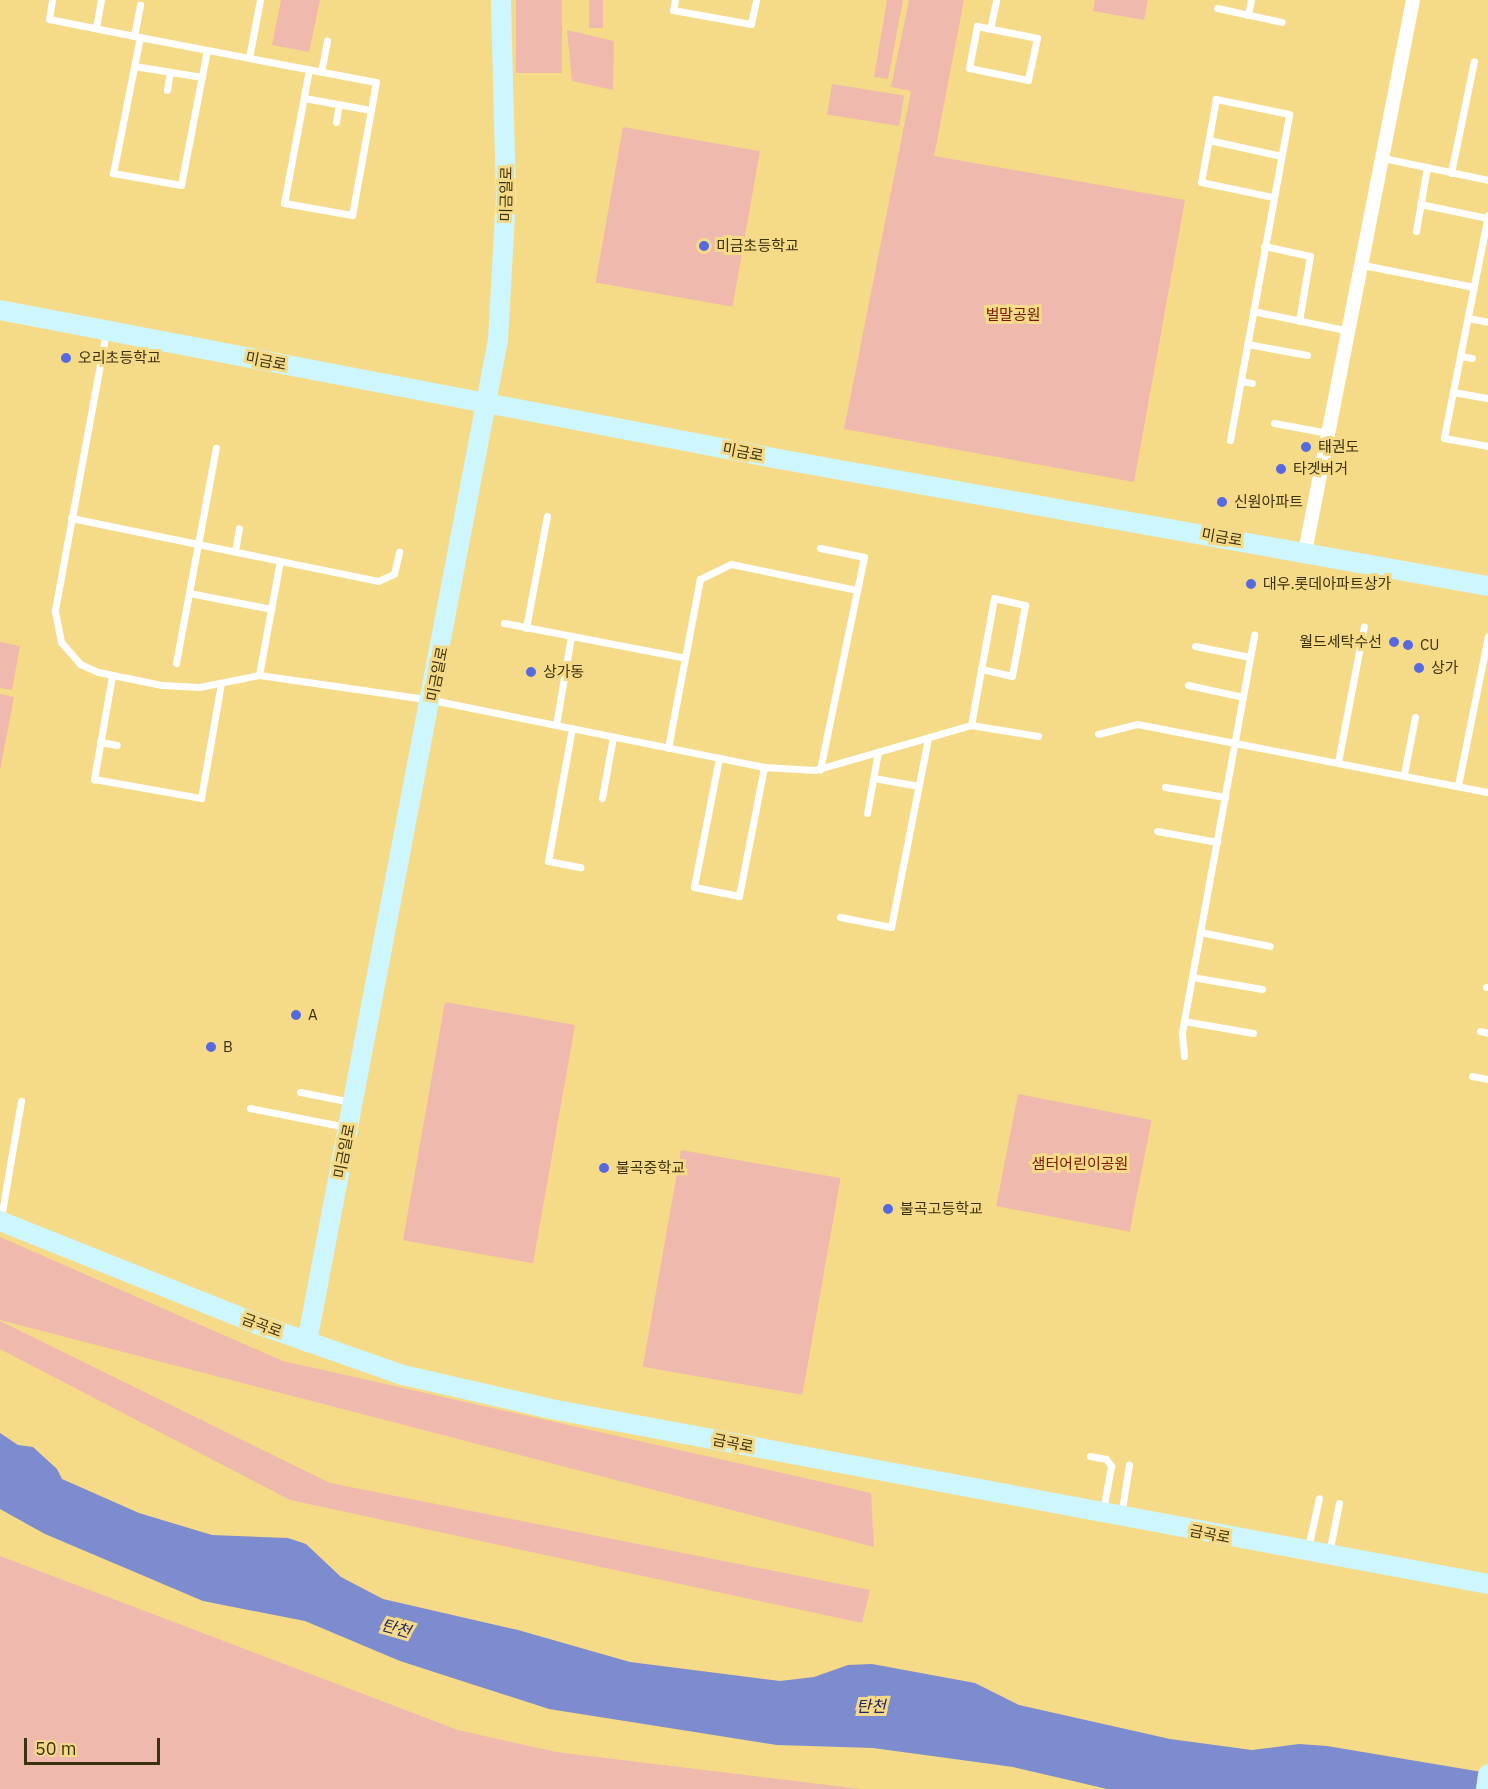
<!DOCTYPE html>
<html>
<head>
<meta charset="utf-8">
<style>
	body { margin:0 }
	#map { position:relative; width:1488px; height:1789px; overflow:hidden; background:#f5db88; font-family:"IBM Plex Sans","Noto Sans KR",sans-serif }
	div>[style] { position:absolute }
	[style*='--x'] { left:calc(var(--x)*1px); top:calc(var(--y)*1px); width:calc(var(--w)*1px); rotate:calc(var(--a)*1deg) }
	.green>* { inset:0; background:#efb9ad; transform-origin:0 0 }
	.water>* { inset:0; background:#7c8ccf }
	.lane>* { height:7px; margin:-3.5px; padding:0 3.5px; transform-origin:3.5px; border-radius:3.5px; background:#fff }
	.street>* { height:14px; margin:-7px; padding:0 7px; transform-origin:7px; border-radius:7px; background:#fff }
	.secondary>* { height:20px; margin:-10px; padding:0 10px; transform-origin:10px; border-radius:10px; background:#cef6fe }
	.dots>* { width:16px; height:16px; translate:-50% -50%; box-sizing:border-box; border:3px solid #f5db88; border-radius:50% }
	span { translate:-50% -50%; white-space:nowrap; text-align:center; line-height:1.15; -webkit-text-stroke:6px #f5db88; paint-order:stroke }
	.street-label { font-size:15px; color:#3d320f }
	.poi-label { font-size:15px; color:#3d320f }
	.left { translate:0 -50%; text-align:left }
	.right { translate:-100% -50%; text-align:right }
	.park-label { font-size:15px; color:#761805 }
	.water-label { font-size:16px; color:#1e2471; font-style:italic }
	.scale { position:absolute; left:24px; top:1738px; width:136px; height:27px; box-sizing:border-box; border:3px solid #3d320f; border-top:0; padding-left:8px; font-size:18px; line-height:21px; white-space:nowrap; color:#3d320f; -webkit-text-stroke:4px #f5db88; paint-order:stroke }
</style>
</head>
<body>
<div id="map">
	<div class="green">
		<div style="clip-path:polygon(281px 0,320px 0,309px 52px,272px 45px)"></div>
		<div style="left:516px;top:0;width:46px;height:73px"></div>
		<div style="left:589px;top:0;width:14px;height:28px"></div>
		<div style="clip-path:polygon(887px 0,903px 0,888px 79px,874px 77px)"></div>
		<div style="clip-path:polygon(909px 0,964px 0,934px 156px,1185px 200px,1134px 482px,844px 429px,911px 91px,891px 87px)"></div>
		<div style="clip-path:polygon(1095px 0,1148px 0,1144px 20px,1093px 11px)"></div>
		<div style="clip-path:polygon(567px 30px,614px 41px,613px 90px,572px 81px)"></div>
		<div style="left:832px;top:84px;width:73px;height:31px;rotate:9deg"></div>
		<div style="left:623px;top:127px;width:139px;height:158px;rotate:10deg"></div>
		<div style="clip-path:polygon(0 642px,20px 646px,12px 690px,0 688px)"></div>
		<div style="clip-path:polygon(0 694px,14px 697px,0 770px)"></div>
		<div style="left:445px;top:1002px;width:132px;height:242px;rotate:10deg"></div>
		<div style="left:1018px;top:1094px;width:136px;height:114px;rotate:11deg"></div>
		<div style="left:681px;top:1150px;width:162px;height:220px;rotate:10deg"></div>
		<div style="clip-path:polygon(0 1237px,283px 1361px,871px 1493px,874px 1547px,0 1320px)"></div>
		<div style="clip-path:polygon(0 1321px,330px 1483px,870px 1590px,862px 1623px,290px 1500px,0 1349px)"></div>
		<div style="clip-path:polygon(0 1556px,458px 1730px,556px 1752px,861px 1789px,0 1789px)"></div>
	</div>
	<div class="water">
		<div style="clip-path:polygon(0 1433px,18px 1445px,33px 1447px,57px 1469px,62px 1479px,139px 1513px,212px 1535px,288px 1538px,306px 1544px,341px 1577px,383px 1599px,518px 1630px,630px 1662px,780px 1681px,814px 1677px,848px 1665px,872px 1664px,975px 1683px,1019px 1705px,1170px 1739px,1252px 1750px,1299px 1744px,1327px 1746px,1488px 1773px,1488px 1789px,1107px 1789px,1013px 1767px,873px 1748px,777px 1745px,549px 1709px,400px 1661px,305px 1621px,203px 1601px,45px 1534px,0 1509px)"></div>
	</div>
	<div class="lane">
		<div style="--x:52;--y:0;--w:19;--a:99"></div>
		<div style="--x:49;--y:19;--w:87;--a:11.3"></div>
		<div style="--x:134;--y:36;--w:117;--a:10.8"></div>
		<div style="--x:249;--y:58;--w:129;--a:10.7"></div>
		<div style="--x:376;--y:82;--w:135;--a:100.2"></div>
		<div style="--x:352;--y:215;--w:69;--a:-170"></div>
		<div style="--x:284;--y:203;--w:136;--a:-79.4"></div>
		<div style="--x:675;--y:0;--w:10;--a:101"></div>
		<div style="--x:673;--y:10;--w:79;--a:10.2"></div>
		<div style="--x:751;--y:24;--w:25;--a:-78"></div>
		<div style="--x:1217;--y:8;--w:66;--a:12.2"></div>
		<div style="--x:1248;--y:15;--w:15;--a:-79"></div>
		<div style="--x:977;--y:26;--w:61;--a:11.3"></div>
		<div style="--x:1037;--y:38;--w:43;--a:102.1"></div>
		<div style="--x:1028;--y:80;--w:60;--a:-168.5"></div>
		<div style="--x:969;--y:68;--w:43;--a:-79.2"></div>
		<div style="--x:96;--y:28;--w:28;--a:-80"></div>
		<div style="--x:990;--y:29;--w:30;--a:-78"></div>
		<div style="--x:134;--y:36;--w:32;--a:-79"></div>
		<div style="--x:140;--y:37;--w:139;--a:101.2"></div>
		<div style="--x:113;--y:173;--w:69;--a:10"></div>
		<div style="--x:181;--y:185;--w:137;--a:-79.1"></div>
		<div style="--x:249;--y:58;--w:59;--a:-79.3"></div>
		<div style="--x:134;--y:66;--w:69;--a:9.2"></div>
		<div style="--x:321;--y:72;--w:32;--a:-79"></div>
		<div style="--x:167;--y:90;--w:18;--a:-81"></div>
		<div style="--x:304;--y:98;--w:68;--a:10.2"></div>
		<div style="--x:336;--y:122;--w:18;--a:-81"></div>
		<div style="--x:1209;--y:140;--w:74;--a:12.5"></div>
		<div style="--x:1383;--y:158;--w:107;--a:11.8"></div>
		<div style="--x:1451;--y:173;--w:114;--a:-78.4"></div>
		<div style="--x:1420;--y:204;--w:68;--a:11.8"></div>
		<div style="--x:1488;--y:215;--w:227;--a:101.2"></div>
		<div style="--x:1444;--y:438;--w:45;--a:10.3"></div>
		<div style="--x:1416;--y:231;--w:65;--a:-80.2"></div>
		<div style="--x:1264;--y:246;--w:47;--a:12.3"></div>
		<div style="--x:1310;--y:256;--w:66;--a:99.6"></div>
		<div style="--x:1363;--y:265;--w:113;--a:11.2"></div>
		<div style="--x:1253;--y:311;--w:99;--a:11.7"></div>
		<div style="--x:1468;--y:318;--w:20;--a:11"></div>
		<div style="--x:106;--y:332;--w:284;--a:100.4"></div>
		<div style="--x:55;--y:611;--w:32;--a:79"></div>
		<div style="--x:61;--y:642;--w:29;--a:49"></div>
		<div style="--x:80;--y:664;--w:20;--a:24"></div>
		<div style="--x:98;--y:672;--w:65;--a:11.5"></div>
		<div style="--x:162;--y:685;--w:37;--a:3"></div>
		<div style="--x:199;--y:687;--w:61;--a:-11.3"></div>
		<div style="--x:259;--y:675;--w:175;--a:8.2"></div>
		<div style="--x:432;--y:700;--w:339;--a:11.4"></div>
		<div style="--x:764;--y:767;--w:51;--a:3.4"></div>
		<div style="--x:815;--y:770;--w:162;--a:-16.1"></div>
		<div style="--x:971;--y:725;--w:68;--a:9.3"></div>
		<div style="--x:1247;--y:344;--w:61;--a:10.4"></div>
		<div style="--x:1460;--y:356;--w:12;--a:9"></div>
		<div style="--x:1241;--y:381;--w:11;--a:10"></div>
		<div style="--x:1453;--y:392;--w:36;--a:10"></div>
		<div style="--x:1274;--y:423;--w:55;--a:10.5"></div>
		<div style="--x:1230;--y:440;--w:331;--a:-79.7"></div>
		<div style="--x:1289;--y:114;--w:75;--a:-168.4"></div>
		<div style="--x:1216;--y:99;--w:84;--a:100.2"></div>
		<div style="--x:1201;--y:182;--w:74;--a:11.8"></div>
		<div style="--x:71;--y:518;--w:313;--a:11.6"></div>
		<div style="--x:378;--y:581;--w:17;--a:-24"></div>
		<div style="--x:394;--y:574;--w:23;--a:-77"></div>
		<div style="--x:820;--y:548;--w:45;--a:11.6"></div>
		<div style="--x:864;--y:557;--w:217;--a:101.7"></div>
		<div style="--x:235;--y:551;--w:23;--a:-80"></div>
		<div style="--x:189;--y:593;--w:84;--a:11"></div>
		<div style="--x:504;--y:623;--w:184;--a:10.9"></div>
		<div style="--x:526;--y:628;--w:114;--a:-79.4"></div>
		<div style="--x:1195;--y:646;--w:56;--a:11.3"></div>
		<div style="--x:176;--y:663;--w:219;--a:-79.5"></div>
		<div style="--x:259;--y:675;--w:116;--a:-79.6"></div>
		<div style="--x:112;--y:676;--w:105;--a:99.9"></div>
		<div style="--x:94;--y:779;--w:109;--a:10.1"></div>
		<div style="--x:201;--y:798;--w:117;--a:-80.1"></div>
		<div style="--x:1188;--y:685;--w:56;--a:12.3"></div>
		<div style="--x:556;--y:725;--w:90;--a:-80.4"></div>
		<div style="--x:971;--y:725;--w:129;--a:-79.7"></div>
		<div style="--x:994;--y:598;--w:32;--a:13"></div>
		<div style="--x:1025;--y:605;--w:72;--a:100.4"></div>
		<div style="--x:1012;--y:676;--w:32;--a:-167"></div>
		<div style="--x:572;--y:728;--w:135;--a:100.2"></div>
		<div style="--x:548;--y:861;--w:33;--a:11"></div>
		<div style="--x:1098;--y:734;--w:40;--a:-14.4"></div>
		<div style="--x:1137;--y:724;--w:358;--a:11"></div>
		<div style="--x:100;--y:742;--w:17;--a:10"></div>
		<div style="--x:668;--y:748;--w:172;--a:-79.3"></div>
		<div style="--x:700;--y:579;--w:34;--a:-26"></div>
		<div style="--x:731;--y:564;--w:129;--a:11.7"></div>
		<div style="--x:719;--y:758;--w:131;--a:101"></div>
		<div style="--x:694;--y:887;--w:46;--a:11.3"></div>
		<div style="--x:739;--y:896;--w:131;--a:-79"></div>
		<div style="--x:1338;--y:762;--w:138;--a:-79.2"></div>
		<div style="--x:1404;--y:774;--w:58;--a:-79.1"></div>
		<div style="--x:874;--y:778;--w:45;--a:10.3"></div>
		<div style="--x:1458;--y:785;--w:152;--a:-78.6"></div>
		<div style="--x:1165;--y:787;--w:61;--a:9.5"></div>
		<div style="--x:602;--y:798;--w:62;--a:-79.8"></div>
		<div style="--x:867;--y:813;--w:62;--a:-79.8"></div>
		<div style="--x:1157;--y:831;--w:61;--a:10.4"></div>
		<div style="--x:840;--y:917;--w:52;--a:11.1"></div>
		<div style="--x:891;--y:927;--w:193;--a:-78.9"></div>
		<div style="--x:1200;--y:932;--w:71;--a:11.3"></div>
		<div style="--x:1192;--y:977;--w:71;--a:9.7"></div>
		<div style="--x:1486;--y:987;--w:2;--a:0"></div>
		<div style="--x:1184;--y:1021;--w:70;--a:9.9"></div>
		<div style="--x:1480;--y:1031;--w:8;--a:14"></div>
		<div style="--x:1184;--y:1056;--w:24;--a:-95"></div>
		<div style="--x:1182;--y:1032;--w:404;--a:-79.7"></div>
		<div style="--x:1472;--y:1076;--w:16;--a:11"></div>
		<div style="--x:300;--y:1092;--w:52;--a:11.1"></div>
		<div style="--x:250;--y:1108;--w:98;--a:11.2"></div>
		<div style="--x:1;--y:1218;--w:119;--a:-80.3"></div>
		<div style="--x:1090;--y:1456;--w:16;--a:11"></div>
		<div style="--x:1106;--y:1459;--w:9;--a:54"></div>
		<div style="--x:1111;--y:1466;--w:46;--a:100.1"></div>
		<div style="--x:1121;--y:1515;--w:51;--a:-80.9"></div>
		<div style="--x:1308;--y:1548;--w:51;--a:-77.6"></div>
		<div style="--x:1329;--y:1553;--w:51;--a:-78.7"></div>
	</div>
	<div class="street">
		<div style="--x:1305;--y:552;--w:562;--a:-78.93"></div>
	</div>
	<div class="secondary">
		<div style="--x:0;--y:310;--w:793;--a:10.83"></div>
		<div style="--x:779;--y:459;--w:720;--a:10.16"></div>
		<div style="--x:0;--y:1221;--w:277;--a:21.8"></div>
		<div style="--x:257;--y:1324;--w:155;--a:19.3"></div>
		<div style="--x:403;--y:1375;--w:152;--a:12.9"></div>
		<div style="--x:551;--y:1409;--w:953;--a:10.58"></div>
		<div style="--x:307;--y:1342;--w:1020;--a:-79.21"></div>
		<div style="--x:498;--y:340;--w:144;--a:-86.8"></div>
		<div style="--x:506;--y:196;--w:196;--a:-91.5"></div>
		<div style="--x:1486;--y:1789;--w:15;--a:-82"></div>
	</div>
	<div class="dots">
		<div style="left:704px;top:246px;background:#5769e0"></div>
		<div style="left:66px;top:358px;background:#5769e0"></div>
		<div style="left:1306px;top:447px;background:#5769e0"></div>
		<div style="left:1281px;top:469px;background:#5769e0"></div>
		<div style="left:1222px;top:502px;background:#5769e0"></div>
		<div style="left:1251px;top:584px;background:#5769e0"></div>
		<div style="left:1394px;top:642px;background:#5769e0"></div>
		<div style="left:1408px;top:645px;background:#5769e0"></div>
		<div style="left:1419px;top:668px;background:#5769e0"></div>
		<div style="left:531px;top:672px;background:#5769e0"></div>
		<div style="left:296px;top:1015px;background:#5769e0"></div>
		<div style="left:211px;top:1047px;background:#5769e0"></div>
		<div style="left:604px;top:1168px;background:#5769e0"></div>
		<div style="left:888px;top:1209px;background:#5769e0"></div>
	</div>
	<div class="street-label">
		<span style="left:506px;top:194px;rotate:-89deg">미금일로</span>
		<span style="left:266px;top:361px;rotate:11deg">미금로</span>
		<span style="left:743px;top:452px;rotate:11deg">미금로</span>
		<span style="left:1222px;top:537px;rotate:10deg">미금로</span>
		<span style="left:437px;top:674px;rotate:-79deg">미금일로</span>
		<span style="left:344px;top:1151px;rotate:-79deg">미금일로</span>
		<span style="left:262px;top:1325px;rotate:20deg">금곡로</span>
		<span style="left:733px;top:1443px;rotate:11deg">금곡로</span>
		<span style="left:1210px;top:1534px;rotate:11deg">금곡로</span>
	</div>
	<div class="poi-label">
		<span class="left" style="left:716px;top:246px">미금초등학교</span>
		<span class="left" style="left:78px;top:358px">오리초등학교</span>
		<span class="left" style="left:1318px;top:447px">태권도</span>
		<span class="left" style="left:1293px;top:469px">타겟버거</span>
		<span class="left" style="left:1234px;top:502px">신원아파트</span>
		<span class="left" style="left:1263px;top:584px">대우.롯데아파트상가</span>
		<span class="right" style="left:1382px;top:642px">월드세탁수선</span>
		<span class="left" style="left:1420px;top:645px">CU</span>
		<span class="left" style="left:1431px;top:668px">상가</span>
		<span class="left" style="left:543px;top:672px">상가동</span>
		<span class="left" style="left:308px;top:1015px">A</span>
		<span class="left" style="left:223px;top:1047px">B</span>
		<span class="left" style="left:616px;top:1168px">불곡중학교</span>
		<span class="left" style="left:900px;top:1209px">불곡고등학교</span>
	</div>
	<div class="park-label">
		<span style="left:1013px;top:315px">벌말공원</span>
		<span style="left:1080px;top:1164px">샘터어린이공원</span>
	</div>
	<div class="water-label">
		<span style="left:396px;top:1628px;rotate:16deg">탄천</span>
		<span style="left:871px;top:1706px">탄천</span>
	</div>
	<div class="scale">50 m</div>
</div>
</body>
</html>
